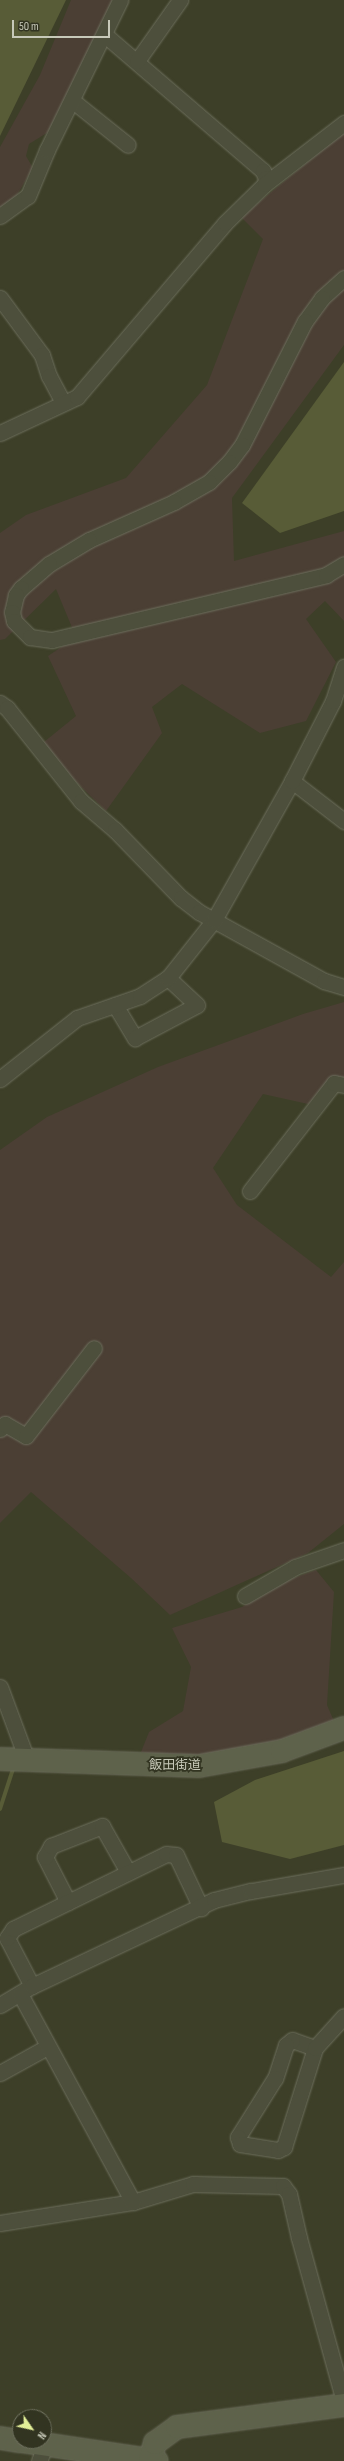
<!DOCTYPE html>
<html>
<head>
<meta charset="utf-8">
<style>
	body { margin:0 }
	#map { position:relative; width:344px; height:2461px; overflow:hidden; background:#3d3f28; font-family:"Sofia Sans Condensed","Noto Sans JP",sans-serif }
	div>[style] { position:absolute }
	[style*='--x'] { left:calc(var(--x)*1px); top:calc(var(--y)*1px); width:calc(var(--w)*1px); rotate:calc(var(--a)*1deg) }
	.green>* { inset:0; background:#4b3f34 }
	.water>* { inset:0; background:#585c37 }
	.stream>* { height:4px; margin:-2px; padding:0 2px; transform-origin:2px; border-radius:2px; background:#585c37 }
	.roads { filter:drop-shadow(0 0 1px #6d6f5d) drop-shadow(0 0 1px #6d6f5d) }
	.street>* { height:15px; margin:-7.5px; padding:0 7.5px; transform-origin:7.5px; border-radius:7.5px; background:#4d4f3c }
	.secondary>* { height:22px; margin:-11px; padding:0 11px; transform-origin:11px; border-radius:11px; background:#5e624b }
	span { translate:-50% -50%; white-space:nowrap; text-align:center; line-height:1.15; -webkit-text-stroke:3.5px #323421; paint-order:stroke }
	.street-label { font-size:13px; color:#c7c9b9 }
	.north { position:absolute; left:12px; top:2409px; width:40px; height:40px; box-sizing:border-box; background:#323421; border:1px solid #6e705e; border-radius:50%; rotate:124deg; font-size:11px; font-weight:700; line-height:16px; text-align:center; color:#c7c9b9 }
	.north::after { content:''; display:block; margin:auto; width:14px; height:18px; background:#e3ef98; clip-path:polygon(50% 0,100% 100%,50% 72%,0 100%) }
	.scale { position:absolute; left:12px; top:20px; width:98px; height:18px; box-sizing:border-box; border:2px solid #c7c9b9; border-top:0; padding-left:5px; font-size:12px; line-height:14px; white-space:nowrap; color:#c7c9b9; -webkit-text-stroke:3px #323421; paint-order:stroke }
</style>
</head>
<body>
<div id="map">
	<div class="green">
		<div style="clip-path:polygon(71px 0,115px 0,50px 131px,29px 144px,26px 156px,33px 168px,14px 200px,0 208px,0 147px,40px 75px)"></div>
		<div style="clip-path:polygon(344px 132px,344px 345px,232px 498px,234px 561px,344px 531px,344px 621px,325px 601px,306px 619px,336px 662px,306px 721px,260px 733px,182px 684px,152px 707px,162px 733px,106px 811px,39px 746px,76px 716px,48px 656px,76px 637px,56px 589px,5px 639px,0 640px,0 533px,26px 515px,126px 478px,207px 385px,263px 239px,241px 217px)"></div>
		<div style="clip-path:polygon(344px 1002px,344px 1081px,317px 1106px,263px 1094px,213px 1168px,237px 1205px,331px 1277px,344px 1262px,344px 1524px,308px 1553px,170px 1615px,131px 1578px,31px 1492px,0 1523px,0 1150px,47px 1117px,158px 1067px,303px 1014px)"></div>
		<div style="clip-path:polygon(316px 1570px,334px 1592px,327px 1705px,340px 1735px,181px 1759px,141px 1752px,149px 1732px,183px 1711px,191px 1667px,172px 1628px,242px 1607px,282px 1582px)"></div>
	</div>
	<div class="water">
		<div style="clip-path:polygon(0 0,66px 0,0 136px)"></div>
		<div style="clip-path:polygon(344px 362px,344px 511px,280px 533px,242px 503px)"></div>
		<div style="clip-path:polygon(344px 1751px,344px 1845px,290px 1859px,222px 1842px,214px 1802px,255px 1780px)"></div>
	</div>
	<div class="stream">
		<div style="--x:0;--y:1809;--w:45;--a:-72"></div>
	</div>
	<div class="roads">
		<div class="street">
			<div style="--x:105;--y:35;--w:208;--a:40.7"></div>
			<div style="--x:263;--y:171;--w:8;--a:67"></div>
			<div style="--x:266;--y:178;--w:6;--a:99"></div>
			<div style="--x:137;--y:61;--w:75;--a:-54.8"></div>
			<div style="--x:73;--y:101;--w:70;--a:38.7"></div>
			<div style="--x:0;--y:216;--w:34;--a:-36"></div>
			<div style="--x:28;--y:196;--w:50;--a:-67.6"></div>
			<div style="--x:47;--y:150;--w:167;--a:-64"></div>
			<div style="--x:344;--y:278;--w:30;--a:138"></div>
			<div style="--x:322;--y:298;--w:29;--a:126"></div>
			<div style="--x:305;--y:321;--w:139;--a:116.9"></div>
			<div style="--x:242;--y:445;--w:21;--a:127"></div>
			<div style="--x:229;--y:462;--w:28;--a:135"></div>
			<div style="--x:209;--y:482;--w:40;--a:150.3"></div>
			<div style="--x:174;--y:502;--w:93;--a:155.9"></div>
			<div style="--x:89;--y:540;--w:47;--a:149"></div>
			<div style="--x:49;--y:564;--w:37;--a:139"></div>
			<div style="--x:21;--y:588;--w:9;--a:126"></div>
			<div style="--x:16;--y:595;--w:17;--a:103"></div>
			<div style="--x:12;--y:612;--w:9;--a:77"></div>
			<div style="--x:14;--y:621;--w:23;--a:45"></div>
			<div style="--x:30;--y:637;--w:22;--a:8"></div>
			<div style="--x:52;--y:640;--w:282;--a:-13.3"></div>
			<div style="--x:326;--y:575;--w:21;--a:-31"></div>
			<div style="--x:0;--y:298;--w:71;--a:53.6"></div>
			<div style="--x:42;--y:355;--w:22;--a:72"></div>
			<div style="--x:49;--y:376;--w:30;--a:62"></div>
			<div style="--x:0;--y:433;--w:85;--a:-25.1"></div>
			<div style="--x:77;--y:397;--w:228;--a:-49.6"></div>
			<div style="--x:225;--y:223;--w:56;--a:-44.3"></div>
			<div style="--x:265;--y:184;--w:100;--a:-37.7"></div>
			<div style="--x:0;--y:703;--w:9;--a:36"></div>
			<div style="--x:7;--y:708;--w:119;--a:51.5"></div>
			<div style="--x:81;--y:801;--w:45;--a:40.5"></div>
			<div style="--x:115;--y:830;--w:95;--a:45.9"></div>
			<div style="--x:181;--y:898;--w:23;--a:38"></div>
			<div style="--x:199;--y:912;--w:143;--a:28.9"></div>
			<div style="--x:324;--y:981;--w:21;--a:17"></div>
			<div style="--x:292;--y:781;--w:66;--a:37.6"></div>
			<div style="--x:115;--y:1005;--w:39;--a:59"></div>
			<div style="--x:135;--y:1038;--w:70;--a:-28"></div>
			<div style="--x:197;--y:1005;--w:40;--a:-137"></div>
			<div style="--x:0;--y:1079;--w:98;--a:-38.4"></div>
			<div style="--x:77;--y:1018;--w:67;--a:-19.2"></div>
			<div style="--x:140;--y:996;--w:33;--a:-33"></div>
			<div style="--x:168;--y:978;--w:74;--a:-51.6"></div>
			<div style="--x:214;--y:920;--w:159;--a:-60.7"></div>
			<div style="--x:292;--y:781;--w:90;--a:-62.9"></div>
			<div style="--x:333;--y:701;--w:36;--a:-72"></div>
			<div style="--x:250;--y:1191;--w:137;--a:-52.1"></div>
			<div style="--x:334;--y:1083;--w:10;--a:11"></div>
			<div style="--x:0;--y:1429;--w:7;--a:-45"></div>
			<div style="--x:5;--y:1424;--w:24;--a:30"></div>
			<div style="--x:26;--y:1436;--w:111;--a:-52.3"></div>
			<div style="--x:245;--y:1596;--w:58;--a:-30.1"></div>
			<div style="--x:295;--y:1567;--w:52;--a:-19.1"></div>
			<div style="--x:0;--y:1687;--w:78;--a:69.7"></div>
			<div style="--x:68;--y:1902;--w:51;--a:-117.1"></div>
			<div style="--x:45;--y:1857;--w:13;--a:-61"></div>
			<div style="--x:51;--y:1846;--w:55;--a:-21.4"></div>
			<div style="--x:102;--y:1826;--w:53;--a:60.5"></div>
			<div style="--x:32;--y:1986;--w:54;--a:-117.5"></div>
			<div style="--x:7;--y:1938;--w:11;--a:-56"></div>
			<div style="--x:13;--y:1929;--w:170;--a:-26.1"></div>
			<div style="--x:166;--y:1854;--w:10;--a:6"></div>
			<div style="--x:176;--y:1855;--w:59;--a:64.7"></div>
			<div style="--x:0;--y:2005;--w:37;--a:-31"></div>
			<div style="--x:32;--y:1986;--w:201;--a:-25.3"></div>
			<div style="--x:214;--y:1900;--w:38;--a:-14"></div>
			<div style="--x:251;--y:1891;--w:94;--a:-9.8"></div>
			<div style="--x:315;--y:2048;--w:24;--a:-161"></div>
			<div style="--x:292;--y:2040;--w:8;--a:140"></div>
			<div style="--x:286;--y:2045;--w:35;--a:108"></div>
			<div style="--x:275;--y:2078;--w:70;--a:122.1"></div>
			<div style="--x:238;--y:2137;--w:7;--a:74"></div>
			<div style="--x:240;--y:2144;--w:38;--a:9"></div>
			<div style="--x:278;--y:2150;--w:7;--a:-27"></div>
			<div style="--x:284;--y:2147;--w:104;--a:-72.6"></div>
			<div style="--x:315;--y:2048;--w:43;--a:-47.8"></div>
			<div style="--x:0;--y:2073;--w:54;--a:-29"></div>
			<div style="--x:133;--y:2202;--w:63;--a:-16.7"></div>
			<div style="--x:193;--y:2184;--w:90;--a:1.3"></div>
			<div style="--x:283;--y:2186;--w:10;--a:53"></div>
			<div style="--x:289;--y:2194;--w:45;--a:77.2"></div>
			<div style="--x:299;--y:2238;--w:169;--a:74.6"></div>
			<div style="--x:0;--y:2223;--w:135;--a:-9"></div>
			<div style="--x:133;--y:2202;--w:237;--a:-118.5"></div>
			<div style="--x:39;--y:2461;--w:18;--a:-68"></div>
		</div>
		<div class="secondary">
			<div style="--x:0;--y:1759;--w:199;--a:2"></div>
			<div style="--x:199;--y:1766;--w:84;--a:-10.2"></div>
			<div style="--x:282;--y:1751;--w:66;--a:-20.4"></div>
			<div style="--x:0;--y:2438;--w:20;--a:9"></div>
			<div style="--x:22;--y:2441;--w:136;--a:8.4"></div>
			<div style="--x:150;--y:2460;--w:18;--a:-74"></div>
			<div style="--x:155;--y:2443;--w:27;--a:-36"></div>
			<div style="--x:177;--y:2427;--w:168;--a:-7.5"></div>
		</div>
	</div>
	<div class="street-label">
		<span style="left:175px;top:1765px">飯田街道</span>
	</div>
	<div class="north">N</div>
	<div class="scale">50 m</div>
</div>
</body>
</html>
